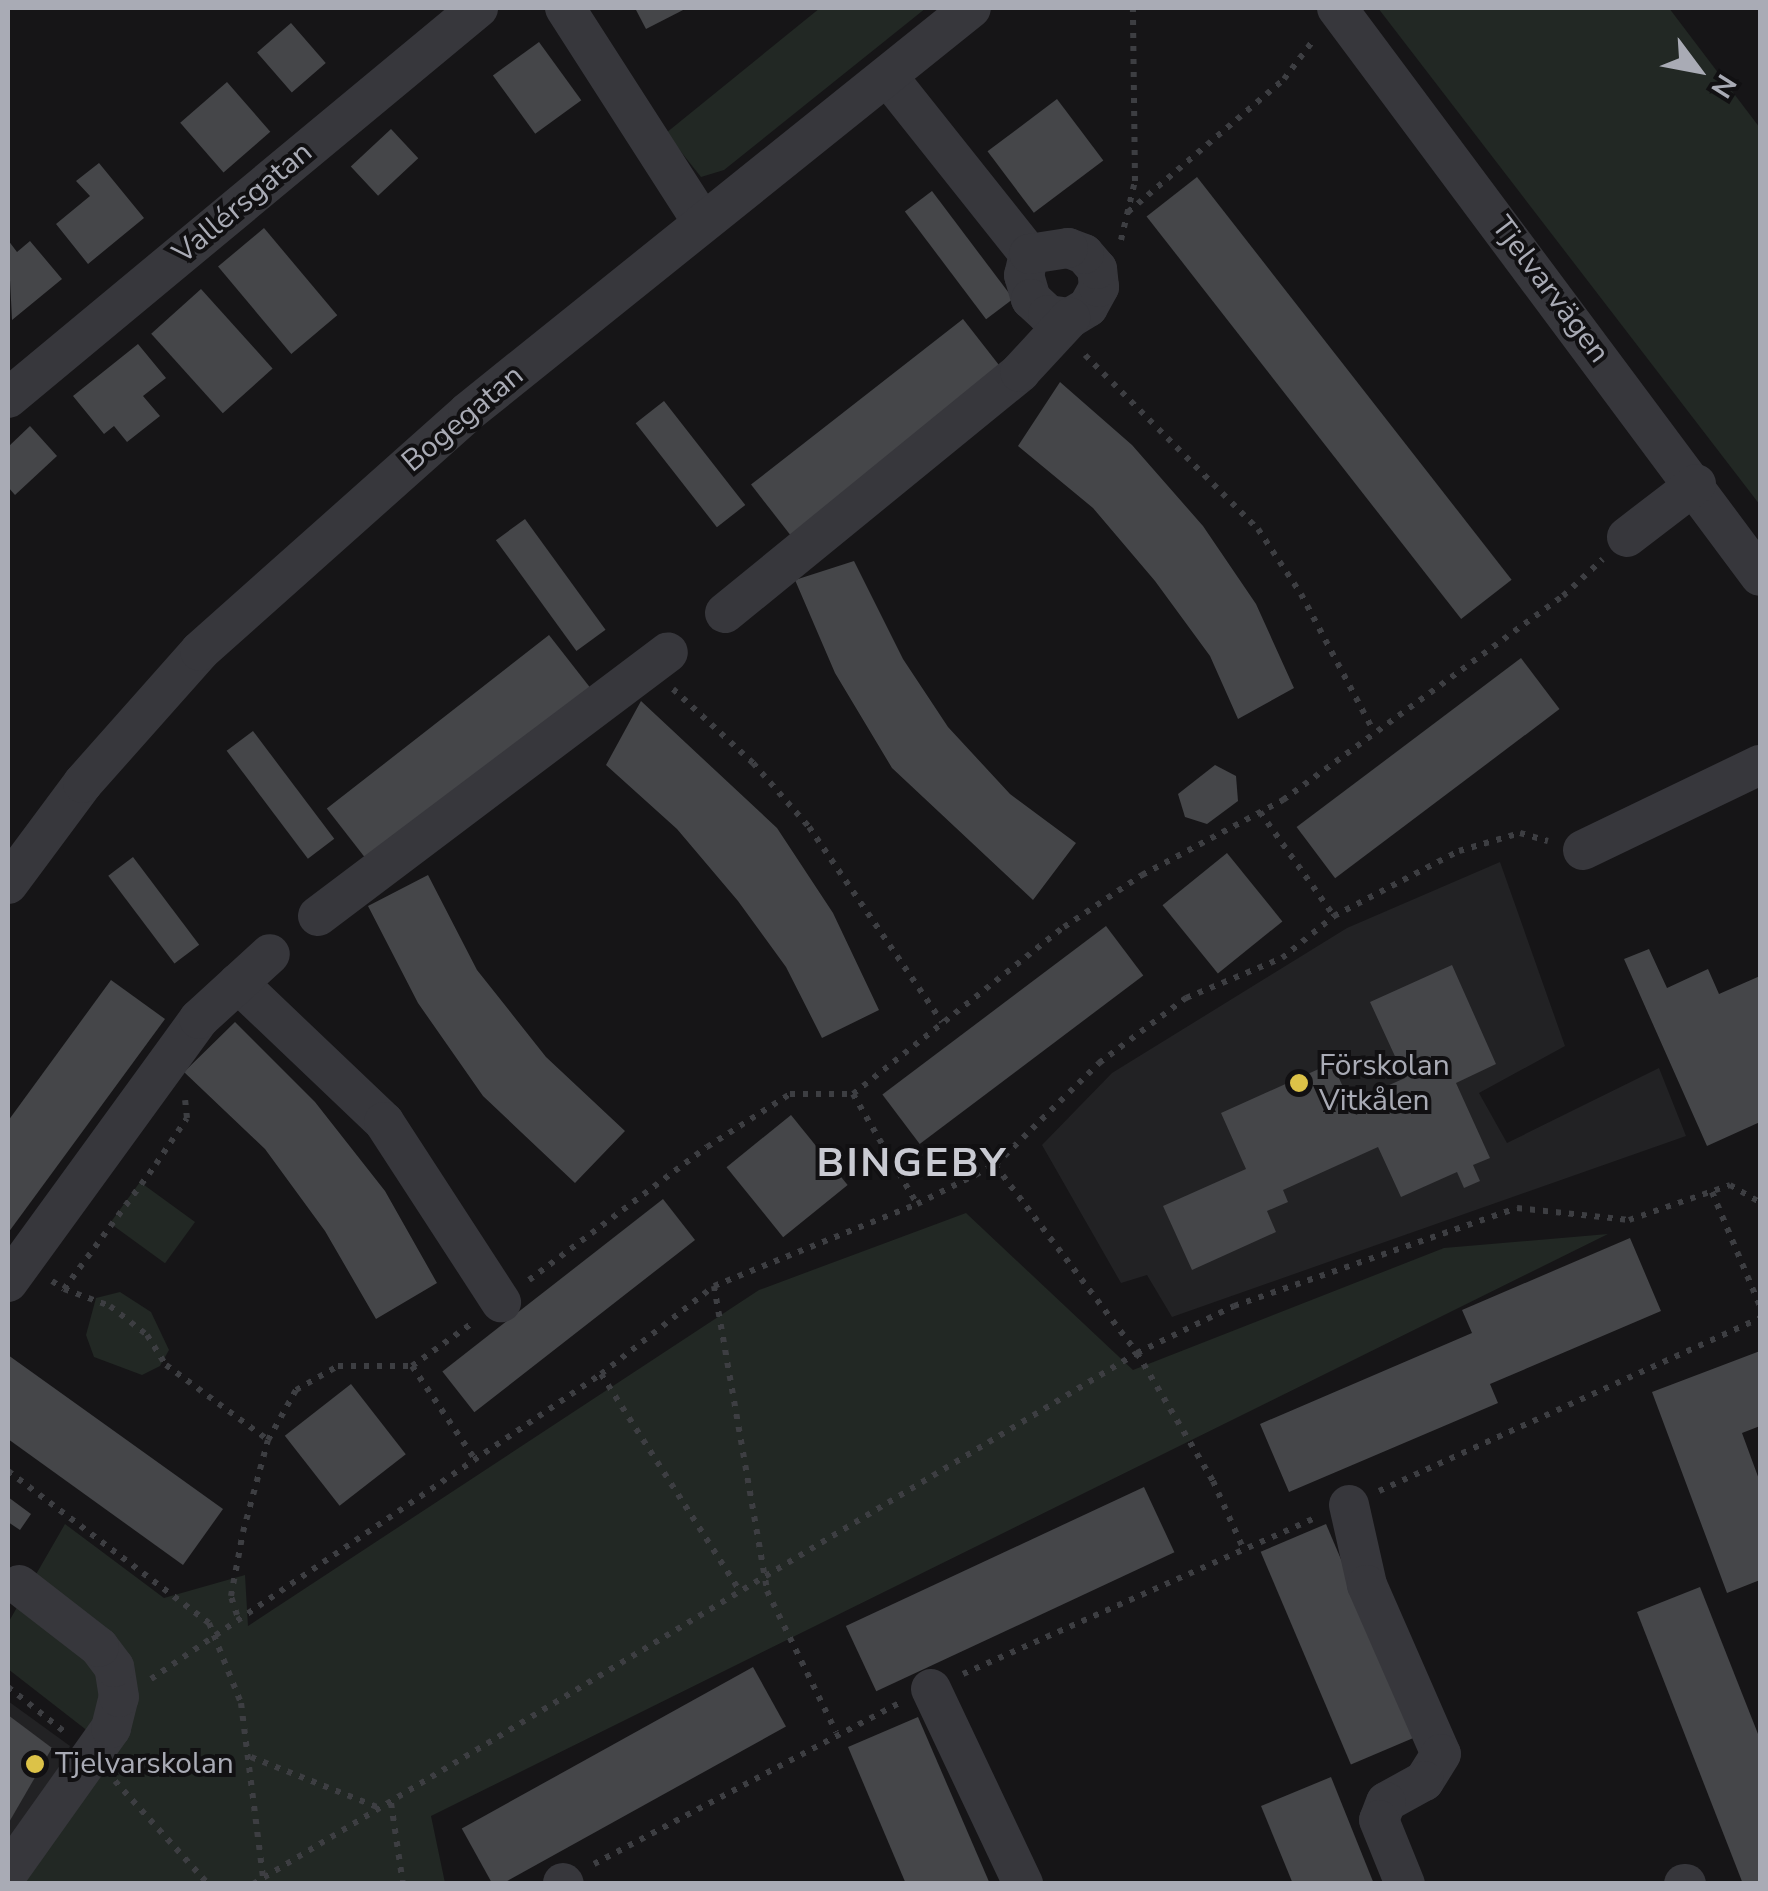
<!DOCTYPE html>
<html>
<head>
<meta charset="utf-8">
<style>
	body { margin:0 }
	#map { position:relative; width:1768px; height:1891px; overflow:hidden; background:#161517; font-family:"Nunito Sans",sans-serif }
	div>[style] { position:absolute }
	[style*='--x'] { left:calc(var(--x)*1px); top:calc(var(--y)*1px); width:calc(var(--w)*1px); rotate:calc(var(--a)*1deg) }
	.built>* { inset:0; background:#222224 }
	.green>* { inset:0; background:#222824; transform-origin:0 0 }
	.building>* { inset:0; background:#454649; transform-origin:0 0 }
	.path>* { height:6px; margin-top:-3px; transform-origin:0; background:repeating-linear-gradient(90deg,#3d3e42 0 5px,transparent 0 13px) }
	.minor>* { height:40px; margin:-20px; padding:0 20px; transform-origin:20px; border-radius:20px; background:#37373c }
	.dots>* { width:28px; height:28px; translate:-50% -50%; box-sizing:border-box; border:5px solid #111012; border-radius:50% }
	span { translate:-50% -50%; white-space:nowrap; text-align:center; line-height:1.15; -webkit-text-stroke:8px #111012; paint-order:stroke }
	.street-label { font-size:30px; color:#a9abb5 }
	.poi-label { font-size:30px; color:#a9abb5 }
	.left { translate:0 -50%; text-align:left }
	.district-label { font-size:40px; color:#c9cad2; font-weight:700; letter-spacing:2.5px }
	.frame { position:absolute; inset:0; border:10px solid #a9abb5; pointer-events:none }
	.north { position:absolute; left:1648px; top:20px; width:100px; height:100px; -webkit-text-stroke:8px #111012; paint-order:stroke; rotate:122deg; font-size:28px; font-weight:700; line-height:40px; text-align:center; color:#a9abb5 }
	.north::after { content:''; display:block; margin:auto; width:35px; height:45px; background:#a9abb5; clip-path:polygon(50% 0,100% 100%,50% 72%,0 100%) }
</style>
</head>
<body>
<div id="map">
	<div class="built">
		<div style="clip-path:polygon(1500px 862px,1565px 1046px,1479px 1093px,1507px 1143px,1659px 1068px,1686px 1136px,1172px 1317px,1147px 1275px,1121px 1283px,1042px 1145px,1112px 1073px,1347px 928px)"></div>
		<div style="clip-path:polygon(8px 1701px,70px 1746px,55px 1782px,8px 1849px)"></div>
	</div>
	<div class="green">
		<div style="clip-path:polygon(820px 8px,926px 8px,724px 170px,701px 177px,666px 133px)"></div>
		<div style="clip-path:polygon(1378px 8px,1669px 8px,1760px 128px,1760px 505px)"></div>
		<div style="left:140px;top:1182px;width:68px;height:51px;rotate:36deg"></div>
		<div style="clip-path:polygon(966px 1213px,1133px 1370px,1444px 1248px,1608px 1234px,431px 1816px,445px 1883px,9px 1884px,89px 1732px,8px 1669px,8px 1623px,65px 1524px,164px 1598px,245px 1575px,248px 1626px,759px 1290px)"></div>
		<div style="clip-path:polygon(120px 1292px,151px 1312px,169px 1350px,160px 1366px,142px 1375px,94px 1357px,86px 1335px,96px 1298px)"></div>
	</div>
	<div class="building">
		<div style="clip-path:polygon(635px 8px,687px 8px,646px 29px)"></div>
		<div style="left:291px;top:23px;width:53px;height:45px;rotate:49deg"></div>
		<div style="left:539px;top:42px;width:72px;height:57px;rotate:54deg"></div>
		<div style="left:227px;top:82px;width:66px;height:62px;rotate:49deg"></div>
		<div style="left:1057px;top:99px;width:77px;height:87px;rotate:53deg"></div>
		<div style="left:391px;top:129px;width:40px;height:55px;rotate:47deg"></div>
		<div style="clip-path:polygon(99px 163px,144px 218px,88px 264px,56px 224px,90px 196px,76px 181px)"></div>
		<div style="left:1197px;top:177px;width:511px;height:64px;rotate:52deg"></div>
		<div style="left:932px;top:191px;width:135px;height:34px;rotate:53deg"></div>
		<div style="left:264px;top:228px;width:114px;height:60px;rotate:50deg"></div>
		<div style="clip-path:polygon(8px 240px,17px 252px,30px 241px,62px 279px,12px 320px)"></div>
		<div style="left:201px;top:289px;width:107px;height:67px;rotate:48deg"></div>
		<div style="left:963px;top:319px;width:67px;height:269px;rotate:52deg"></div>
		<div style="clip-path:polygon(138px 344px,166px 378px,143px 396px,160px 416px,127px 442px,114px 426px,104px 434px,73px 396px)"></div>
		<div style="clip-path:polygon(1060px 382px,1132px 445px,1203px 526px,1256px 604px,1294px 688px,1238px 719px,1210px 656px,1155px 581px,1093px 508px,1018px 446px)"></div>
		<div style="left:664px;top:401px;width:132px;height:36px;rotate:52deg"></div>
		<div style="clip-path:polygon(30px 426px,57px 456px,15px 495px,8px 487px,8px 447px)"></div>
		<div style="left:525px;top:519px;width:137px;height:36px;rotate:54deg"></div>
		<div style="clip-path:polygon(854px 561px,903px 659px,948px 727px,1010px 794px,1076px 843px,1033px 900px,892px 768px,835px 673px,795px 580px)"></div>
		<div style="left:549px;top:635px;width:67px;height:282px;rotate:52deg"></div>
		<div style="left:1521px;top:658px;width:64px;height:281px;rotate:53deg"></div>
		<div style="clip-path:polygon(641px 701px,777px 828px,833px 913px,879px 1010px,822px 1038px,786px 967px,738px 901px,677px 829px,606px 765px)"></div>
		<div style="left:253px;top:731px;width:135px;height:33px;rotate:53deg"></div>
		<div style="clip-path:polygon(1215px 765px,1236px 776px,1238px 801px,1207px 824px,1185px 817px,1178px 794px)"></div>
		<div style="left:1227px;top:853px;width:88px;height:83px;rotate:51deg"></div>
		<div style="left:133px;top:857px;width:110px;height:31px;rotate:53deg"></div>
		<div style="clip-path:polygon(428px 875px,477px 970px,546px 1057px,625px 1131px,575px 1183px,483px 1096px,418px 1003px,368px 906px)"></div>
		<div style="left:1106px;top:926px;width:62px;height:280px;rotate:53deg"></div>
		<div style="clip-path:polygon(1649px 949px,1667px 988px,1708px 969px,1719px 994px,1760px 976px,1760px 1122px,1707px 1146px,1624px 959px)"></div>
		<div style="clip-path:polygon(1452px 965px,1496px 1064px,1456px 1083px,1490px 1158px,1473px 1165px,1480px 1181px,1464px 1188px,1457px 1172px,1401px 1197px,1378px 1147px,1283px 1190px,1288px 1202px,1267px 1211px,1276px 1232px,1192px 1270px,1163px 1206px,1246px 1169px,1221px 1113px,1332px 1063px,1356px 1115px,1374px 1106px,1369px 1094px,1405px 1078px,1370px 1002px)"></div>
		<div style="clip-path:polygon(111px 980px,165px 1019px,8px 1233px,8px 1121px)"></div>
		<div style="clip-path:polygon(235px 1022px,315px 1102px,385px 1191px,437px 1283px,376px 1319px,325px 1231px,265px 1149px,184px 1072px)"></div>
		<div style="left:791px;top:1115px;width:90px;height:83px;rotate:51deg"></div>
		<div style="left:663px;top:1199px;width:52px;height:280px;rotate:52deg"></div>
		<div style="clip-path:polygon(1630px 1238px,1661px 1311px,1490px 1384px,1498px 1403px,1289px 1492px,1260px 1424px,1472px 1333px,1462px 1310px)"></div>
		<div style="clip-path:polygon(1760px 1351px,1760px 1426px,1742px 1433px,1760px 1482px,1760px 1580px,1727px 1593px,1652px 1392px)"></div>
		<div style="clip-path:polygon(8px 1355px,223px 1509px,183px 1565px,8px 1439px)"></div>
		<div style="left:351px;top:1384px;width:89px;height:84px;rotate:52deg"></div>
		<div style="left:1144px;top:1487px;width:72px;height:329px;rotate:65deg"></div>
		<div style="clip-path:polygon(8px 1497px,31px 1514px,20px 1530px,8px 1522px)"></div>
		<div style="left:1326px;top:1524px;width:231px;height:71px;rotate:67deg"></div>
		<div style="clip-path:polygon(1700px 1587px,1760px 1739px,1760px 1884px,1743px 1884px,1637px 1612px)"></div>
		<div style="left:753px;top:1667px;width:68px;height:333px;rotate:61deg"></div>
		<div style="clip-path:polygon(8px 1715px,52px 1748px,8px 1824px)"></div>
		<div style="clip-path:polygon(918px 1717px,990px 1884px,906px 1884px,848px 1747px)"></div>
		<div style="clip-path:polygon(1331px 1777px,1374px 1884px,1293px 1884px,1261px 1806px)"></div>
	</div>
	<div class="path">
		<div style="--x:1128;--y:212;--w:205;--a:-40.4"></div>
		<div style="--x:1284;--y:79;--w:51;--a:-52.9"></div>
		<div style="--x:1121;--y:240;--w:61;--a:-76.7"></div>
		<div style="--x:1135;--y:181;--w:173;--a:-90.7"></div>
		<div style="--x:1085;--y:355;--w:245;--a:45.2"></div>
		<div style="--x:1258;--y:529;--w:78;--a:56.5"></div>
		<div style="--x:1301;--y:594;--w:154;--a:62.1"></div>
		<div style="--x:673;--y:689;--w:109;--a:42.8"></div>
		<div style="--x:753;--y:763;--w:85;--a:48.8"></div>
		<div style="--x:809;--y:827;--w:236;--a:55.7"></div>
		<div style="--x:1260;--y:812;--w:128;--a:54.6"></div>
		<div style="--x:853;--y:1094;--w:127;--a:59.8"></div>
		<div style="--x:995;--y:1165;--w:236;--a:52.9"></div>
		<div style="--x:1137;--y:1353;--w:149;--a:59.3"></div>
		<div style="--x:1213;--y:1481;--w:73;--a:65.9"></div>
		<div style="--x:1712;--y:1192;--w:124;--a:67.2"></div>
		<div style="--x:529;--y:1280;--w:222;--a:-36.8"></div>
		<div style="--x:707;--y:1147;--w:98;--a:-32.6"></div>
		<div style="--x:790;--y:1094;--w:63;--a:0"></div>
		<div style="--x:853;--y:1094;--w:269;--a:-38.4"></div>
		<div style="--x:1064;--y:927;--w:94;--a:-33.7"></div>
		<div style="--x:1142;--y:875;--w:160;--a:-28"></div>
		<div style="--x:1283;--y:800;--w:346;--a:-36.1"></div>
		<div style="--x:1563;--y:596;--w:54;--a:-42.8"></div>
		<div style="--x:52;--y:1281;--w:14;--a:34"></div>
		<div style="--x:64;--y:1289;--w:155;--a:-53.6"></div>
		<div style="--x:156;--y:1164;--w:55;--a:-56"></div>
		<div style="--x:187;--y:1118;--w:18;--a:-96"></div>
		<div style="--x:714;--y:1286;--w:310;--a:80.1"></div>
		<div style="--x:767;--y:1591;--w:157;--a:63.9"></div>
		<div style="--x:64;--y:1289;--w:49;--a:20.3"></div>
		<div style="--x:110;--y:1306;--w:47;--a:38.1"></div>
		<div style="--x:147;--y:1335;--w:36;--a:58"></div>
		<div style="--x:166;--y:1365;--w:127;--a:36.3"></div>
		<div style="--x:412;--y:1366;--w:111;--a:56"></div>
		<div style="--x:601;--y:1374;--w:258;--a:57.4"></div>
		<div style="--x:8;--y:1471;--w:252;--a:37.1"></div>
		<div style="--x:209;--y:1623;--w:86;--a:68.2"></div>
		<div style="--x:241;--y:1703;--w:175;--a:82.8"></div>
		<div style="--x:1379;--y:1491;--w:418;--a:-24.4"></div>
		<div style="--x:237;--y:1615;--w:20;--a:-108"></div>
		<div style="--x:231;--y:1596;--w:65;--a:-79.4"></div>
		<div style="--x:243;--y:1532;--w:95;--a:-74.8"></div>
		<div style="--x:268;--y:1440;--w:57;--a:-60.8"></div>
		<div style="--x:296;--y:1390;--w:48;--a:-29.7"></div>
		<div style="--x:338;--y:1366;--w:74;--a:0"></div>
		<div style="--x:412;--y:1366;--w:72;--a:-35.4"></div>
		<div style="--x:963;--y:1674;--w:387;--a:-23.9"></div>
		<div style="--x:151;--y:1679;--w:544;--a:-34.13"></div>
		<div style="--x:601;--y:1374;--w:143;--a:-37.9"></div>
		<div style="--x:714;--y:1286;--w:219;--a:-22"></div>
		<div style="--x:917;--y:1204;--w:87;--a:-26.6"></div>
		<div style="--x:995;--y:1165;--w:146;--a:-44.4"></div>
		<div style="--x:1099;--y:1063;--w:109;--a:-36.8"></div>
		<div style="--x:1186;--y:998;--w:104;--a:-22.6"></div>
		<div style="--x:1282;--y:958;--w:67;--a:-38.9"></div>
		<div style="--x:1334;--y:916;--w:141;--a:-27.5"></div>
		<div style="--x:1459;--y:851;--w:64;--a:-16.4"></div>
		<div style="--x:1520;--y:833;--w:29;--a:16"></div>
		<div style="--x:8;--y:1687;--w:75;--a:38.5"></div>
		<div style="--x:251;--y:1757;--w:139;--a:21.6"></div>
		<div style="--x:115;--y:1781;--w:139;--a:47.9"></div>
		<div style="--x:391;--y:1803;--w:82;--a:81.6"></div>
		<div style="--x:594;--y:1864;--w:347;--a:-27.8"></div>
		<div style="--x:253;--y:1884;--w:1031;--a:-30.99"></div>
		<div style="--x:1137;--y:1353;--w:108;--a:-25.9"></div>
		<div style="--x:1234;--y:1306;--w:299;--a:-19.1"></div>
		<div style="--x:1517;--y:1208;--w:113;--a:6.1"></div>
		<div style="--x:1629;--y:1220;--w:107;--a:-19.1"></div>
		<div style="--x:1730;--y:1185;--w:34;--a:30"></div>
	</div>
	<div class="minor">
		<div style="--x:565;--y:8;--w:255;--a:57.3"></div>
		<div style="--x:1337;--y:8;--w:708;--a:53.32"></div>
		<div style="--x:888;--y:77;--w:226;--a:51.5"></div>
		<div style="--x:1029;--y:254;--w:22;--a:103"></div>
		<div style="--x:1024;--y:275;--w:25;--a:74"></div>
		<div style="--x:1031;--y:299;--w:23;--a:43"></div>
		<div style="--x:1048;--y:315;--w:22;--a:8"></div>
		<div style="--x:1070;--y:318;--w:21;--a:-31"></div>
		<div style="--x:1088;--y:307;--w:23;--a:-61"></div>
		<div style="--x:1099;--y:287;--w:18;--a:-96"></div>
		<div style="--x:1097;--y:269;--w:20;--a:-131"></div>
		<div style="--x:1084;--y:254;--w:17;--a:-159"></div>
		<div style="--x:1068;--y:248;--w:39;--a:171"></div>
		<div style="--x:8;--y:398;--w:611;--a:-39.69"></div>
		<div style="--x:1627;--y:537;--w:87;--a:-37.5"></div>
		<div style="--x:725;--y:613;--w:381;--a:-39.2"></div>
		<div style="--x:1020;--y:372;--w:74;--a:-47.2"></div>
		<div style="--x:1583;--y:850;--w:196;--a:-25.7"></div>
		<div style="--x:8;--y:884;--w:126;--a:-53.4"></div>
		<div style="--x:83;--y:783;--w:176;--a:-48.4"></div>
		<div style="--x:200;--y:651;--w:359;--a:-41.7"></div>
		<div style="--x:468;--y:412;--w:645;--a:-38.77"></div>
		<div style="--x:318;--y:916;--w:438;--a:-37"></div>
		<div style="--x:238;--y:983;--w:202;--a:43.6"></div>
		<div style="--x:384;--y:1122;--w:215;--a:57"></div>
		<div style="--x:8;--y:1282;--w:325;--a:-54"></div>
		<div style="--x:199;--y:1019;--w:96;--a:-42.5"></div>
		<div style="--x:1349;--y:1505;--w:82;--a:77.3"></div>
		<div style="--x:1367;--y:1585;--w:184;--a:66.4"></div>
		<div style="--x:1441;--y:1754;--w:32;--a:122"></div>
		<div style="--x:1424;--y:1781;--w:43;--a:151.1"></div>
		<div style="--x:1386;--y:1802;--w:19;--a:111"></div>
		<div style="--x:1379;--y:1820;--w:69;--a:67.9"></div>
		<div style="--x:931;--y:1689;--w:216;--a:64.7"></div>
		<div style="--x:8;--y:1873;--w:178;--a:-54.6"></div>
		<div style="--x:111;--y:1728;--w:32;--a:-76"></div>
		<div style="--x:119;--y:1697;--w:30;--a:-99"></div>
		<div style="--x:114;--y:1667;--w:25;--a:-127"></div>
		<div style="--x:99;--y:1647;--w:101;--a:-142.2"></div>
		<div style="--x:563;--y:1883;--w:1;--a:45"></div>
		<div style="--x:1684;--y:1884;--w:2;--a:0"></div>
	</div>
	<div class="dots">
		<div style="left:1299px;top:1083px;background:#dcc248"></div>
		<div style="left:35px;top:1764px;background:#dcc248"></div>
	</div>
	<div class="street-label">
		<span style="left:243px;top:203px;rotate:-40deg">Vallérsgatan</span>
		<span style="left:1550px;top:290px;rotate:53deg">Tjelvarvägen</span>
		<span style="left:463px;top:419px;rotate:-40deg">Bogegatan</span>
	</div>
	<div class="poi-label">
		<span class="left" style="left:1319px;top:1083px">Förskolan<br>Vitkålen</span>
		<span class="left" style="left:55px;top:1764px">Tjelvarskolan</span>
	</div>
	<div class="district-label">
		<span style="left:912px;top:1163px">BINGEBY</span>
	</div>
	<div class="frame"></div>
	<div class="north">N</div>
</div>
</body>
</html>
